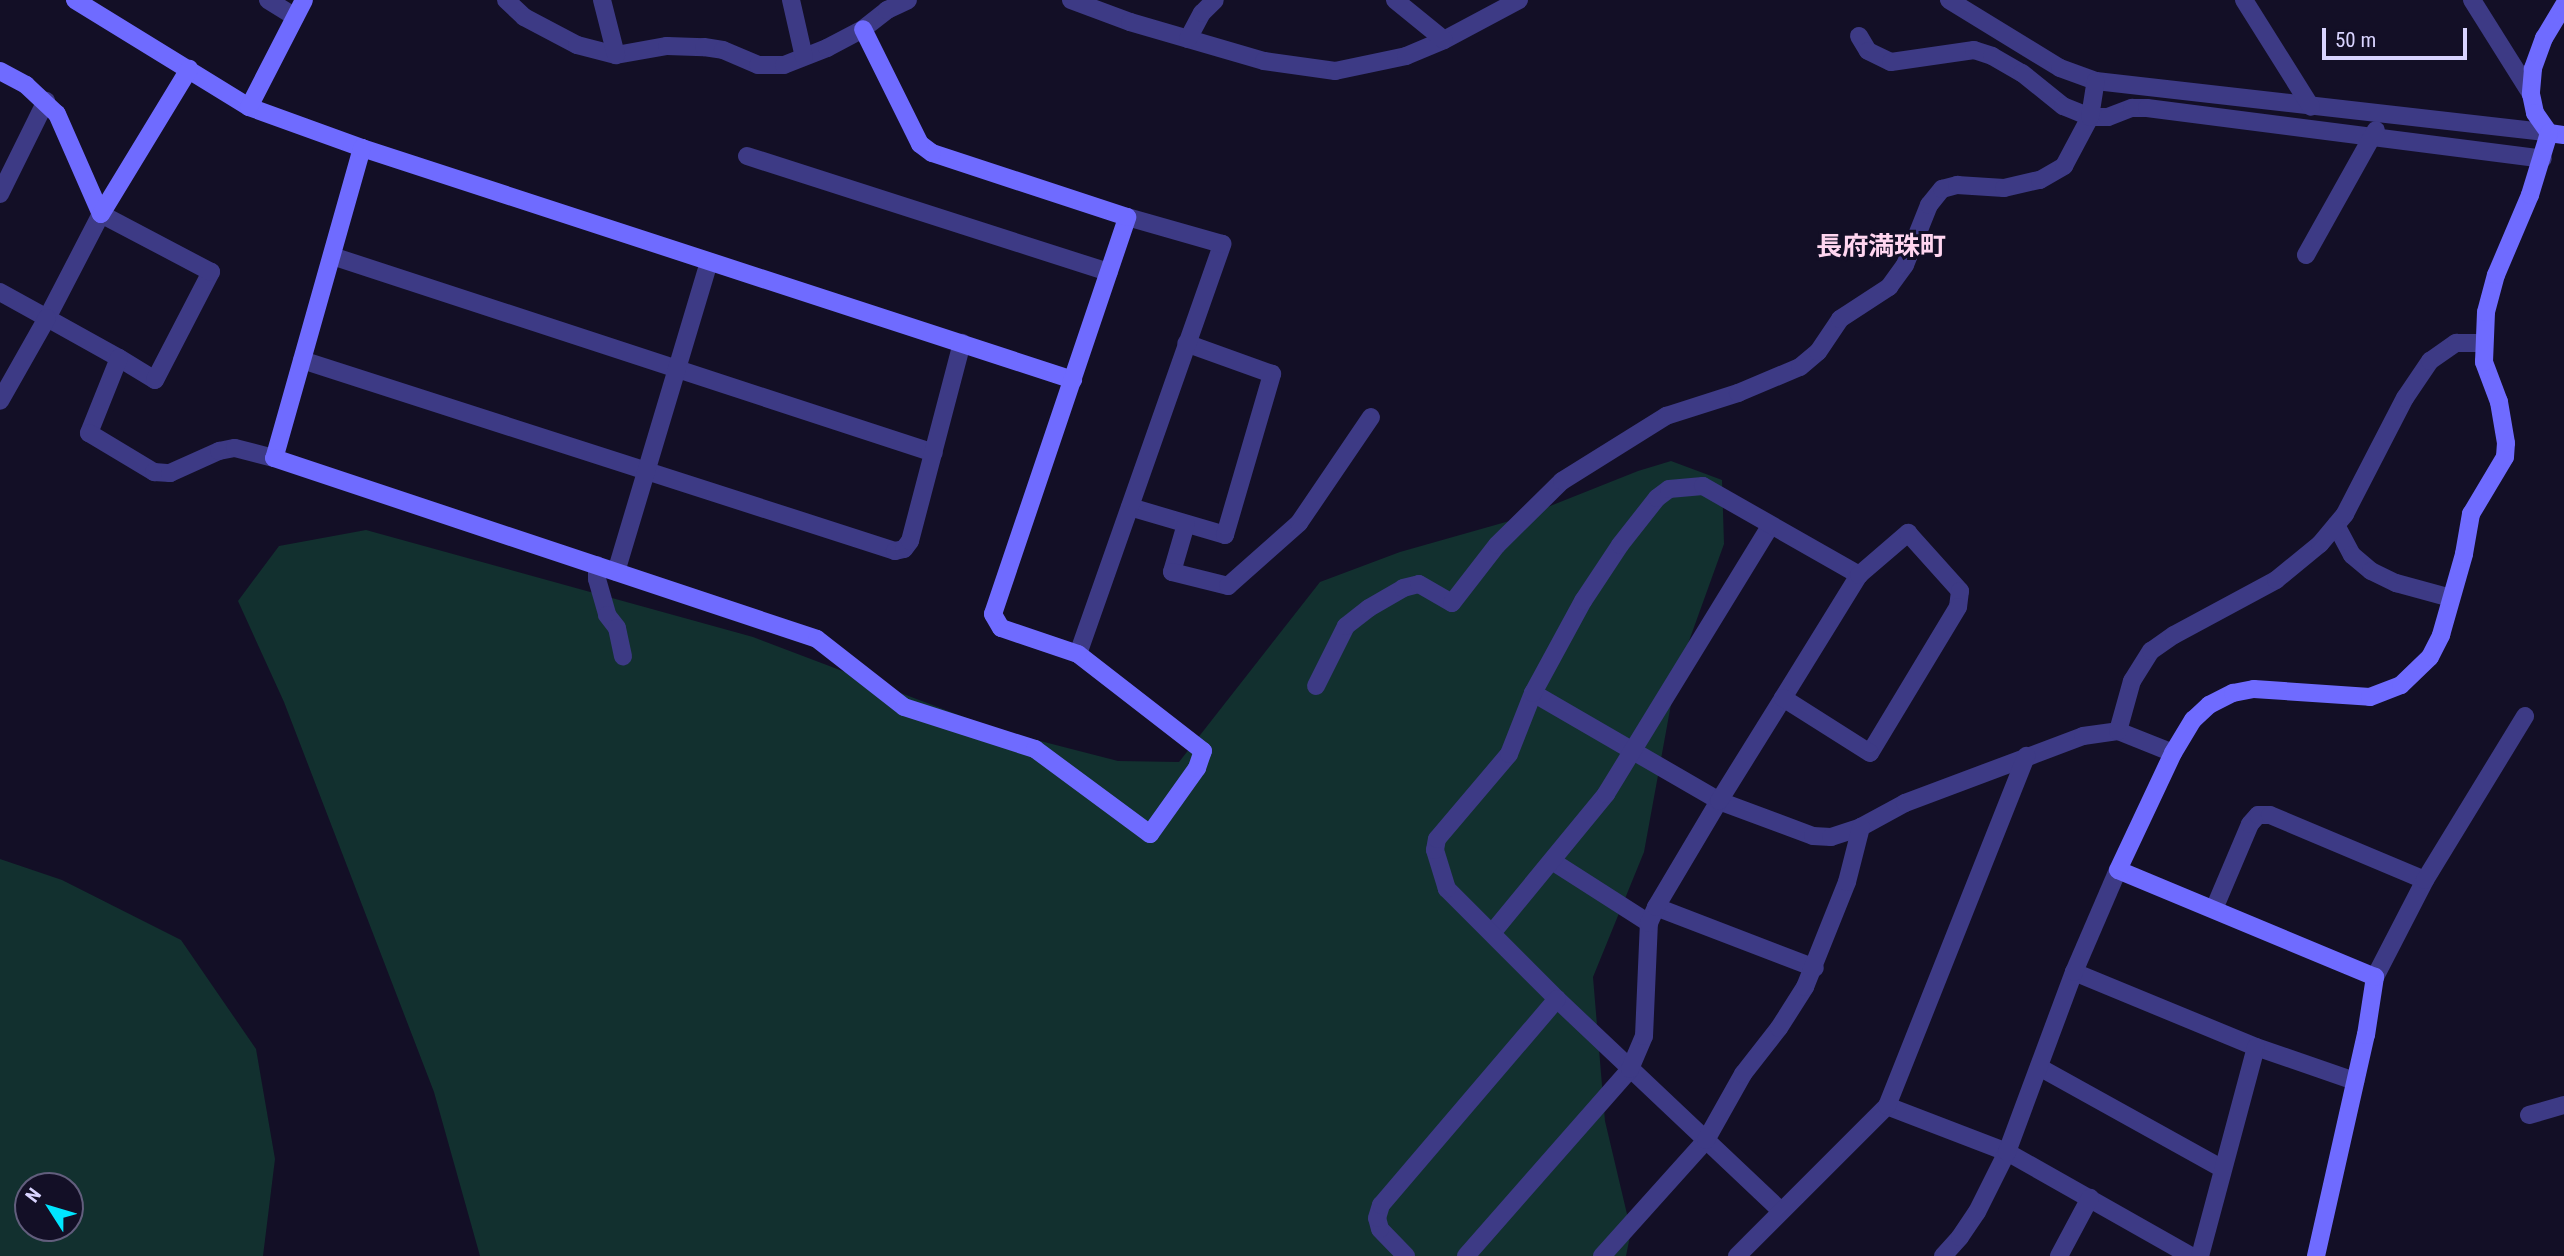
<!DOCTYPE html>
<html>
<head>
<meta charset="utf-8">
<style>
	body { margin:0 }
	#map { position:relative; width:2564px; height:1256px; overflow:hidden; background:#130f26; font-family:"Roboto Condensed","Noto Sans JP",sans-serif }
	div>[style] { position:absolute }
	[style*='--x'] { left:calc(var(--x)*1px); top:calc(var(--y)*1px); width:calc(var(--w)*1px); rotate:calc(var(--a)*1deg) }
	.green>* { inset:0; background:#12302f }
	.street>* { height:18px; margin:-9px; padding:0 9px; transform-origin:9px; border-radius:9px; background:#3d3a85 }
	.secondary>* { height:18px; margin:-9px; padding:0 9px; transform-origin:9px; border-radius:9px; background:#6f6bff }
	span { translate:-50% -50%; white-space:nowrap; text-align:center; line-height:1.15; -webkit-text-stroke:6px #130f26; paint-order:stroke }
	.quarter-label { font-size:26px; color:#ffd6f0; font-weight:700 }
	.north { position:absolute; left:14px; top:1172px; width:70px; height:70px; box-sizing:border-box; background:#130f26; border:2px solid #625e7d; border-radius:50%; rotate:307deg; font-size:19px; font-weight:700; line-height:28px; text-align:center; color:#d9d4ff }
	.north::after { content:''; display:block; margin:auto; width:24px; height:32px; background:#00e5ff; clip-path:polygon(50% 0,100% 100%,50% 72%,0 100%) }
	.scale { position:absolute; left:2322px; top:28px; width:145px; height:32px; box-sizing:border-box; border:4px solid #d9d4ff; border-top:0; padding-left:9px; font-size:21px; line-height:24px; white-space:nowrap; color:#d9d4ff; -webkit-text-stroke:5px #130f26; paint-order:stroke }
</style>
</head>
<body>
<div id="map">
	<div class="green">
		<div style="clip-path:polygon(1671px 461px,1722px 480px,1724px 544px,1676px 677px,1644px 852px,1593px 977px,1605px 1121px,1631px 1231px,1626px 1256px,480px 1256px,434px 1092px,284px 702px,238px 601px,279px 546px,366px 530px,753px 637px,1001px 731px,1118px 761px,1179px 762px,1320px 582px,1400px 552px,1520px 518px,1638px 471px)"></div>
		<div style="clip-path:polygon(evenodd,0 859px,62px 880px,181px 940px,256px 1049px,275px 1159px,263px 1256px,0 1256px,0 859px,70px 1186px,70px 1228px,28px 1228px,28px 1186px,70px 1186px)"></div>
	</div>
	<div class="street">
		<div style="--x:268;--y:0;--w:32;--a:32"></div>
		<div style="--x:506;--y:0;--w:25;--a:43"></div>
		<div style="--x:524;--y:17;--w:60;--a:27.8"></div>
		<div style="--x:577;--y:45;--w:40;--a:14.4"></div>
		<div style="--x:616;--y:55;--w:52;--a:-10"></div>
		<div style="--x:667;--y:46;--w:37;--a:2"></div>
		<div style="--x:704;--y:47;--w:19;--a:9"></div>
		<div style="--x:723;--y:50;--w:38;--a:23"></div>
		<div style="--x:758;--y:65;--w:26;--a:0"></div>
		<div style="--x:784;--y:65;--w:46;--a:-21.6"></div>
		<div style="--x:827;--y:48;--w:41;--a:-27.8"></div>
		<div style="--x:863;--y:29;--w:31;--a:-38"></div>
		<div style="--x:887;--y:10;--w:23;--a:-25"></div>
		<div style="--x:602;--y:0;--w:57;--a:75.7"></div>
		<div style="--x:791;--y:0;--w:58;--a:77.2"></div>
		<div style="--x:1071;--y:0;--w:63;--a:20.4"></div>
		<div style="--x:1130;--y:22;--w:140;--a:16.2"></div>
		<div style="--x:1264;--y:61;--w:72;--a:8"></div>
		<div style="--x:1335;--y:71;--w:73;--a:-11.9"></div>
		<div style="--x:1406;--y:56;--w:41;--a:-22.8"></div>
		<div style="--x:1444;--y:40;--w:85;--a:-28.1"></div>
		<div style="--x:1395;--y:0;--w:63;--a:39.2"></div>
		<div style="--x:1949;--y:0;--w:130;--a:31.5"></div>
		<div style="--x:2060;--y:68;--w:38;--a:20"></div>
		<div style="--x:2096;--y:81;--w:456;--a:6.5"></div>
		<div style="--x:2244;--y:0;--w:126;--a:57.9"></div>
		<div style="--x:2472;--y:0;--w:111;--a:57.9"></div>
		<div style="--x:1859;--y:36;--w:17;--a:59"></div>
		<div style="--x:1868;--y:51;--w:25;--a:26"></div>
		<div style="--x:1891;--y:62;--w:84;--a:-8.2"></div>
		<div style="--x:1974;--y:50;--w:19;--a:18"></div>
		<div style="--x:1992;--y:56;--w:34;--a:30"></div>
		<div style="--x:2022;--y:73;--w:53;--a:38.8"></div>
		<div style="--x:2063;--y:106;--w:29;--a:22"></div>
		<div style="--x:2090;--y:117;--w:18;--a:0"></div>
		<div style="--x:2108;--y:117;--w:26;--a:-21"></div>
		<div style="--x:2132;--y:108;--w:15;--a:0"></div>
		<div style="--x:2147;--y:108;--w:399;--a:7.3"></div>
		<div style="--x:1188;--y:39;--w:30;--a:-62"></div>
		<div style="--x:1202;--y:13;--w:18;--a:-45"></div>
		<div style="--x:747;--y:156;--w:380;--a:17.8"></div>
		<div style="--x:0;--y:194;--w:104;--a:-63.7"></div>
		<div style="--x:2306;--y:255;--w:143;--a:-60.8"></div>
		<div style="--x:332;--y:256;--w:633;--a:18.12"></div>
		<div style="--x:0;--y:292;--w:54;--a:29"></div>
		<div style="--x:47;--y:318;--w:82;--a:29.1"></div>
		<div style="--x:119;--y:358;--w:42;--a:31.4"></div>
		<div style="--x:155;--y:380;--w:122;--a:-62.6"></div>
		<div style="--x:211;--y:272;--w:124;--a:-152.2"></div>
		<div style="--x:101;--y:214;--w:117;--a:117.4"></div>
		<div style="--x:47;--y:318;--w:95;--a:119.5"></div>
		<div style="--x:119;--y:358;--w:81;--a:111.8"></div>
		<div style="--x:89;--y:433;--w:76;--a:31"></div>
		<div style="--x:154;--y:472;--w:16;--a:4"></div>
		<div style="--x:170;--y:473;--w:54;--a:-24.2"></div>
		<div style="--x:219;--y:451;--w:16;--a:-11"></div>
		<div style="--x:235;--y:448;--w:40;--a:14.4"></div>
		<div style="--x:302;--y:360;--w:623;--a:17.85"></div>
		<div style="--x:895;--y:551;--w:9;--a:-13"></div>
		<div style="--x:904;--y:549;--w:10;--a:-53"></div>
		<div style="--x:910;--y:541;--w:205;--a:-75.3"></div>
		<div style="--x:1130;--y:507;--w:99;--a:16.4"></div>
		<div style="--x:1225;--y:535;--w:168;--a:-73.7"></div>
		<div style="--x:1272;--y:374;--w:91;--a:-160.2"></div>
		<div style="--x:1186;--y:524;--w:50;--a:106.3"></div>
		<div style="--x:1172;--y:572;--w:58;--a:14"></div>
		<div style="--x:1228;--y:586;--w:95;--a:-41.6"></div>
		<div style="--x:1299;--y:523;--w:128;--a:-55.8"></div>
		<div style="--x:2336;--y:525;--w:34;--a:62"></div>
		<div style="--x:2352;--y:555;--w:25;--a:40"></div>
		<div style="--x:2371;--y:571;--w:28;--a:26"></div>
		<div style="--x:2396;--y:583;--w:57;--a:15.3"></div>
		<div style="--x:597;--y:565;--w:14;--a:90"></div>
		<div style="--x:597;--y:579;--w:37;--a:74"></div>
		<div style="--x:607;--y:615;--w:16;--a:52"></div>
		<div style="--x:617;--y:628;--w:29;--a:78"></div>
		<div style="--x:616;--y:572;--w:324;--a:-73.3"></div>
		<div style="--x:1078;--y:654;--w:435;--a:-70.6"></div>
		<div style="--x:1222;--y:244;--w:99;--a:-164.1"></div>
		<div style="--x:1316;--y:686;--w:67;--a:-63.4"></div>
		<div style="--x:1346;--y:626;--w:29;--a:-38"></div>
		<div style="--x:1369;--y:608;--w:39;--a:-30"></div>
		<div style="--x:1403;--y:588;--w:16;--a:-14"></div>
		<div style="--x:1419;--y:584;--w:38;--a:30"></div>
		<div style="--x:1452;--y:603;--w:73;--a:-52.2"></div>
		<div style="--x:1497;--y:545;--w:91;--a:-44.6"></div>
		<div style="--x:1562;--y:481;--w:123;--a:-32"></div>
		<div style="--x:1666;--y:416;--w:76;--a:-17.7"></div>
		<div style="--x:1738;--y:393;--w:67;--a:-22.8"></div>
		<div style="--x:1800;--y:367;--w:23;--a:-40"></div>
		<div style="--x:1818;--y:352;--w:40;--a:-56"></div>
		<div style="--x:1840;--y:319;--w:59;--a:-33.1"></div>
		<div style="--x:1889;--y:287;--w:27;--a:-54"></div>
		<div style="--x:1905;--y:265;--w:65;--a:-68.2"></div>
		<div style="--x:1929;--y:205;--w:21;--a:-51"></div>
		<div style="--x:1942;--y:189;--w:16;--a:-15"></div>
		<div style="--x:1957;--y:185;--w:47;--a:3.7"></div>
		<div style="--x:2004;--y:188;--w:37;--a:-13"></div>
		<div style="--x:2040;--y:180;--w:28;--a:-30"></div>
		<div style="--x:2064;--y:166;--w:55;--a:-62"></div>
		<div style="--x:2090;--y:117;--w:36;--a:-81"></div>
		<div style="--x:1533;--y:693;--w:215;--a:30.1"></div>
		<div style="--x:1719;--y:801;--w:100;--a:20.4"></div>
		<div style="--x:1813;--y:836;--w:18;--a:3"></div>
		<div style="--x:1831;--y:837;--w:32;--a:-18"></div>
		<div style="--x:1861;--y:827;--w:50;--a:-28.6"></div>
		<div style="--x:1905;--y:803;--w:190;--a:-20.6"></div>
		<div style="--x:2083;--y:736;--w:35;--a:-8"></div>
		<div style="--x:2118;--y:731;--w:59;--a:21.8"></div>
		<div style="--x:2118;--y:731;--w:52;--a:-74.4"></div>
		<div style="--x:2132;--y:681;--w:36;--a:-58"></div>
		<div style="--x:2151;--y:651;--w:28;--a:-35"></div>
		<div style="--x:2174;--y:635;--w:116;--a:-28.3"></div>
		<div style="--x:2276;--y:580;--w:57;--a:-39.3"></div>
		<div style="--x:2320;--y:544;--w:39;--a:-50"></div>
		<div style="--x:2345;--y:514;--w:131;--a:-62.7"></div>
		<div style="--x:2405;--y:398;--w:45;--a:-56"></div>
		<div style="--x:2430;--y:361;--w:32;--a:-35"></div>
		<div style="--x:2456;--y:343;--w:27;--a:0"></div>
		<div style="--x:1552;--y:861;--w:115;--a:32.6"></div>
		<div style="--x:1656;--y:907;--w:170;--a:21"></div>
		<div style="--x:2214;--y:909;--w:92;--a:-67"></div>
		<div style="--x:2250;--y:824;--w:12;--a:-48"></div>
		<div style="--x:2258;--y:815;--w:12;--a:0"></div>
		<div style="--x:2270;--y:815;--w:168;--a:22.8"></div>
		<div style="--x:1492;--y:933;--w:180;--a:-50.6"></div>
		<div style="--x:1606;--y:794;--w:314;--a:-58.5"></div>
		<div style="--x:2074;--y:972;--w:197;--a:22.4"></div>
		<div style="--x:2256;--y:1047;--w:105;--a:19"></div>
		<div style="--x:2375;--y:977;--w:109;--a:-62.7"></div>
		<div style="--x:2425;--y:880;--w:192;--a:-58.6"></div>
		<div style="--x:2039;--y:1067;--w:210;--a:29"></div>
		<div style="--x:1887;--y:1106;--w:129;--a:21"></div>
		<div style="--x:2007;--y:1152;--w:211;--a:29.5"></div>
		<div style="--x:2529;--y:1115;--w:36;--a:-16"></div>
		<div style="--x:1780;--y:1210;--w:307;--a:-136.6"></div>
		<div style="--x:1557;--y:999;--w:156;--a:-135"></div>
		<div style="--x:1447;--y:889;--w:41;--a:-107.1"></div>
		<div style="--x:1435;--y:850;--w:11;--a:-80"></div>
		<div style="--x:1437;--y:839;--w:111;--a:-49.7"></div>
		<div style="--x:1509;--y:754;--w:66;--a:-68.5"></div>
		<div style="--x:1533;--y:693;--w:105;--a:-61.5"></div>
		<div style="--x:1583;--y:601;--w:67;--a:-56.5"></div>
		<div style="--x:1620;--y:545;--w:60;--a:-51.8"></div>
		<div style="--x:1657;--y:498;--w:15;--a:-37"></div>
		<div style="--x:1669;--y:489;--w:34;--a:-5"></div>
		<div style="--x:1703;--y:486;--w:180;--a:29.7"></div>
		<div style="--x:1406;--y:1256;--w:37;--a:-134"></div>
		<div style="--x:1380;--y:1229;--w:11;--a:-105"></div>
		<div style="--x:1377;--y:1218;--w:14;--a:-73"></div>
		<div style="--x:1381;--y:1205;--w:271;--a:-49.5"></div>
		<div style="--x:1466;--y:1256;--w:249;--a:-48.7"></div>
		<div style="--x:1630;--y:1069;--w:36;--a:-67"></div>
		<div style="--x:1644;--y:1036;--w:113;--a:-87.5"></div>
		<div style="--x:1649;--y:923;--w:17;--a:-66"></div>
		<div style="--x:1656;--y:907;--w:123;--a:-59.3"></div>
		<div style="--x:1719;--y:801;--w:121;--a:-58.1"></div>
		<div style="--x:1783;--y:698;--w:145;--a:-58.3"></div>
		<div style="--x:1859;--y:575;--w:65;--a:-40.6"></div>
		<div style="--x:1908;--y:533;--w:78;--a:48.1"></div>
		<div style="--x:1960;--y:591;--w:16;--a:97"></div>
		<div style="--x:1958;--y:607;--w:170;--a:121.1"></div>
		<div style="--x:1870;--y:753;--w:103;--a:-147.7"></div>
		<div style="--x:1602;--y:1256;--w:156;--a:-48.1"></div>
		<div style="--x:1706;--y:1140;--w:76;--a:-60.7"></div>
		<div style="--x:1743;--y:1074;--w:58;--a:-52"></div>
		<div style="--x:1779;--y:1028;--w:49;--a:-57.6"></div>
		<div style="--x:1805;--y:987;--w:113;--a:-68.2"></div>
		<div style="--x:1847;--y:882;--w:57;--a:-75.7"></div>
		<div style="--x:1737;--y:1256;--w:212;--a:-45"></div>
		<div style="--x:1887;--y:1106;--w:377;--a:-68.3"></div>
		<div style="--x:1943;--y:1256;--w:25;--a:-48"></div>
		<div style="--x:1960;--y:1237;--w:30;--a:-56"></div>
		<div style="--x:1977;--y:1212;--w:67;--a:-63.4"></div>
		<div style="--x:2007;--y:1152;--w:192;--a:-69.6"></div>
		<div style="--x:2074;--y:972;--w:111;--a:-66.7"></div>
		<div style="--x:2059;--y:1256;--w:66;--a:-61.9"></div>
		<div style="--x:2200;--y:1256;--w:216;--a:-75"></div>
	</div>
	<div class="secondary">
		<div style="--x:75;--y:0;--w:204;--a:31.6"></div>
		<div style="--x:249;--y:107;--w:120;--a:19.9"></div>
		<div style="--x:362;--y:148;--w:748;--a:18.07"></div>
		<div style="--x:2564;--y:5;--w:39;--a:121"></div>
		<div style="--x:2544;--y:38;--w:33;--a:110"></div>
		<div style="--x:2533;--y:69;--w:25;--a:95"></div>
		<div style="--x:2531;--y:94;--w:19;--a:78"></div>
		<div style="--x:2535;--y:113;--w:24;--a:55"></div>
		<div style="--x:2549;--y:133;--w:15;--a:8"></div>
		<div style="--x:0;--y:71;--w:30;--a:28"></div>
		<div style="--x:26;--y:85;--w:42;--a:43.1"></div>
		<div style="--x:57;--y:114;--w:109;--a:66.3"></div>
		<div style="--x:249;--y:107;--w:120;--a:-62.8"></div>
		<div style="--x:362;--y:148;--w:322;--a:105.8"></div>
		<div style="--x:274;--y:458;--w:572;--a:18.43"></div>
		<div style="--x:817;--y:639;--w:110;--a:38"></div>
		<div style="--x:904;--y:707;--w:138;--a:17.8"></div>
		<div style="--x:1035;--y:749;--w:143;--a:36.5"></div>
		<div style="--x:1150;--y:834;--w:81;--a:-54.5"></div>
		<div style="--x:1197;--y:768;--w:18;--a:-71"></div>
		<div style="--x:1203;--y:751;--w:158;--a:-142.2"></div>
		<div style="--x:1078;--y:654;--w:81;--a:-161.3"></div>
		<div style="--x:1001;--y:628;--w:16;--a:-120"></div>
		<div style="--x:993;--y:614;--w:419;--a:-71.3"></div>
		<div style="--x:1127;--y:217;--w:205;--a:-161.8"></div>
		<div style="--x:932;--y:153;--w:15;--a:-143"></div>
		<div style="--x:920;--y:144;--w:128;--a:-116.4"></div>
		<div style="--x:101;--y:214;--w:170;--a:-58.7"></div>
		<div style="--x:2316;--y:1256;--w:227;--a:-77.3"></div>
		<div style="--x:2366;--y:1035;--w:59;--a:-81.2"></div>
		<div style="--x:2375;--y:977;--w:278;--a:-157.4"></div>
		<div style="--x:2118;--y:870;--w:129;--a:-64.8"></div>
		<div style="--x:2173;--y:753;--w:39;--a:-59"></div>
		<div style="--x:2193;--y:720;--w:22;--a:-43"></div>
		<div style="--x:2209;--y:705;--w:27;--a:-27"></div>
		<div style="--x:2233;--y:693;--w:21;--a:-11"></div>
		<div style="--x:2254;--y:689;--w:116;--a:3.9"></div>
		<div style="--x:2370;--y:697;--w:33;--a:-21"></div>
		<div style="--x:2401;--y:685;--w:40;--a:-44"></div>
		<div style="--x:2430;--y:657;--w:25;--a:-63"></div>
		<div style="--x:2441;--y:635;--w:84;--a:-74.1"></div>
		<div style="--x:2464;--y:554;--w:41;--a:-80.1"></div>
		<div style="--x:2471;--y:514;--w:66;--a:-59.2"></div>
		<div style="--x:2505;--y:457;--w:14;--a:-86"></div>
		<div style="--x:2506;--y:443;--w:42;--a:-99.7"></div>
		<div style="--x:2499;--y:402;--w:43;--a:-110.6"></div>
		<div style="--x:2484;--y:362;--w:50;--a:-87.7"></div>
		<div style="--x:2486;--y:312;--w:38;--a:-75"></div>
		<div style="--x:2496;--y:275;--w:87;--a:-67"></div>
		<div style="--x:2530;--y:195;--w:65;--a:-73"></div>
	</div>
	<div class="quarter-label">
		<span style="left:1881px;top:247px">長府満珠町</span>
	</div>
	<div class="north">N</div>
	<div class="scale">50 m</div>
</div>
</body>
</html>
